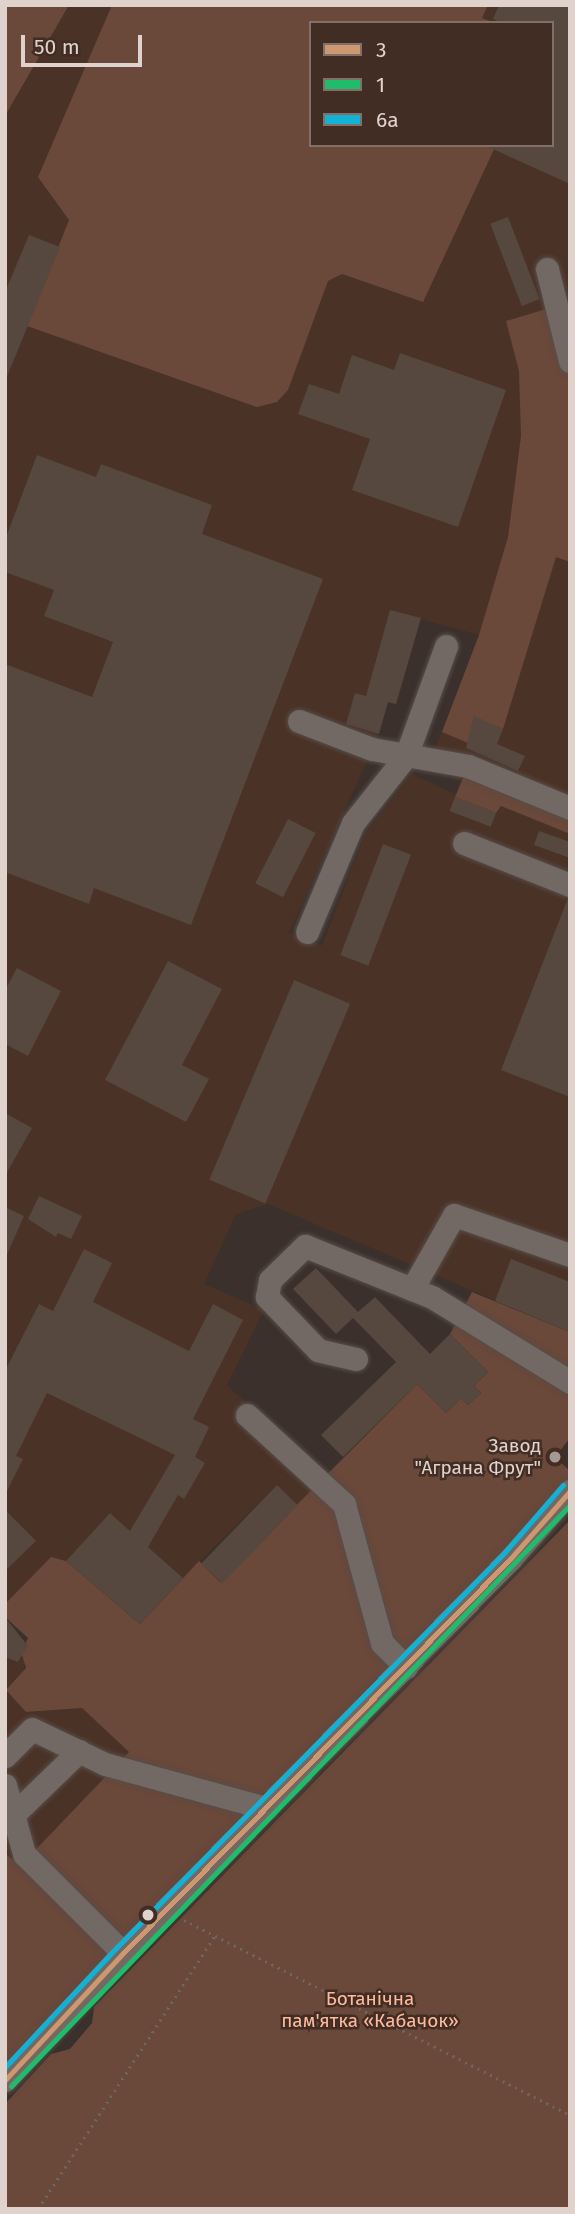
<!DOCTYPE html>
<html>
<head>
<meta charset="utf-8">
<style>
	body { margin:0 }
	#map { position:relative; width:575px; height:2214px; overflow:hidden; background:#3b302b; font-family:"Fira Sans",sans-serif }
	div>[style] { position:absolute }
	[style*='--x'] { left:calc(var(--x)*1px); top:calc(var(--y)*1px); width:calc(var(--w)*1px); rotate:calc(var(--a)*1deg) }
	.built>* { inset:0; background:#4b3227 }
	.green>* { inset:0; background:#6a483a }
	.building>* { inset:0; background:#56473f; transform-origin:0 0 }
	.path>* { height:2.5px; margin-top:-1.25px; transform-origin:0; background:repeating-linear-gradient(90deg,#6e6662 0 2px,transparent 0 7px) }
	.roads { filter:drop-shadow(0 0 2px #574d49) drop-shadow(0 0 2px #574d49) }
	.minor>* { height:23px; margin:-11.5px; padding:0 11.5px; transform-origin:11.5px; border-radius:11.5px; background:#726965 }
	.bus-1>* { height:5px; margin:-2.5px; padding:0 2.5px; transform-origin:2.5px; border-radius:2.5px; background:#cd976f }
	.bus-2>* { height:5px; margin:-2.5px; padding:0 2.5px; transform-origin:2.5px; border-radius:2.5px; background:#20bc6c }
	.bus-3>* { height:5px; margin:-2.5px; padding:0 2.5px; transform-origin:2.5px; border-radius:2.5px; background:#13b2d5 }
	.dots>* { width:19px; height:19px; translate:-50% -50%; box-sizing:border-box; border:4px solid #422d24; border-radius:50% }
	span { translate:-50% -50%; white-space:nowrap; text-align:center; line-height:1.15; -webkit-text-stroke:5px #422d24; paint-order:stroke }
	.poi-label { font-size:19px; color:#e0d2cd }
	.right { translate:-100% -50%; text-align:right }
	.park-label { font-size:19px; color:#ffba9d }
	.frame { position:absolute; inset:0; border:7px solid #e0d2cd; pointer-events:none }
	.legend { position:absolute; left:309px; top:21px; width:245px; height:126px; box-sizing:border-box; background:#422d24; border:2px solid #816f68; margin:0; padding:9px 12px; list-style:none; font-size:21px; color:#e0d2cd }
	.legend li { display:flex; align-items:center; gap:14px; height:35px }
	.legend b { width:35px; border:2px solid #816f68 }
	.scale { position:absolute; left:21px; top:35px; width:121px; height:32px; box-sizing:border-box; border:4px solid #e0d2cd; border-top:0; padding-left:9px; font-size:21px; line-height:24px; white-space:nowrap; color:#e0d2cd; -webkit-text-stroke:5px #422d24; paint-order:stroke }
</style>
</head>
<body>
<div id="map">
	<div class="built">
		<div style="clip-path:polygon(evenodd,69px 5px,570px 5px,570px 808px,430px 762px,479px 635px,421px 619px,396px 704px,388px 703px,379px 734px,289px 933px,322px 945px,366px 833px,412px 774px,495px 813px,501px 806px,570px 834px,570px 1332px,268px 1204px,236px 1214px,204px 1284px,264px 1310px,227px 1385px,326px 1476px,298px 1505px,277px 1485px,183px 1578px,110px 1513px,66px 1561px,51px 1558px,5px 1604px,5px 116px,69px 5px,311px 23px,552px 23px,552px 145px,311px 145px,311px 23px)"></div>
		<div style="clip-path:polygon(24px 1656px,26px 1712px,82px 1708px,129px 1752px,19px 1867px,5px 1853px,5px 1657px,18px 1662px)"></div>
	</div>
	<div class="green">
		<div style="clip-path:polygon(5px 5px,69px 5px,5px 116px)"></div>
		<div style="clip-path:polygon(112px 5px,488px 5px,482px 18px,495px 23px,311px 23px,311px 145px,496px 145px,423px 302px,342px 274px,328px 281px,288px 390px,277px 402px,257px 407px,27px 326px,69px 220px,38px 177px)"></div>
		<div style="clip-path:polygon(556px 306px,570px 361px,570px 562px,556px 557px,503px 729px,474px 717px,468px 743px,442px 732px,479px 635px,508px 537px,521px 436px,519px 371px,506px 321px)"></div>
		<div style="clip-path:polygon(468px 766px,570px 808px,570px 834px,501px 806px,496px 813px,455px 797px)"></div>
		<div style="clip-path:polygon(472px 1292px,570px 1332px,570px 1438px,555px 1457px,570px 1471px,570px 1491px,5px 2080px,5px 1853px,20px 1866px,129px 1752px,82px 1708px,26px 1712px,6px 1690px,26px 1668px,21px 1652px,28px 1638px,5px 1617px,5px 1604px,51px 1557px,66px 1561px,140px 1624px,199px 1561px,220px 1582px,417px 1384px,446px 1413px,461px 1398px,468px 1405px,481px 1393px,474px 1386px,488px 1372px,450px 1334px)"></div>
		<div style="clip-path:polygon(570px 1520px,570px 2209px,5px 2209px,5px 2104px,51px 2054px,70px 2049px,92px 2023px,94px 2007px)"></div>
	</div>
	<div class="building">
		<div style="clip-path:polygon(499px 5px,570px 5px,570px 184px,484px 145px,552px 145px,552px 23px,502px 23px,493px 19px)"></div>
		<div style="left:508px;top:217px;width:88px;height:19px;rotate:69deg"></div>
		<div style="clip-path:polygon(29px 235px,60px 247px,6px 379px,5px 292px)"></div>
		<div style="clip-path:polygon(400px 353px,506px 390px,458px 527px,352px 490px,370px 439px,298px 414px,309px 384px,339px 394px,352px 355px,394px 370px)"></div>
		<div style="clip-path:polygon(37px 455px,96px 477px,101px 464px,212px 505px,202px 534px,323px 579px,191px 925px,94px 888px,89px 904px,5px 872px,5px 664px,92px 697px,113px 642px,44px 616px,54px 590px,5px 572px,5px 540px)"></div>
		<div style="clip-path:polygon(390px 610px,421px 618px,396px 704px,388px 702px,379px 734px,346px 724px,355px 693px,366px 696px)"></div>
		<div style="clip-path:polygon(474px 716px,503px 729px,497px 744px,525px 756px,518px 771px,466px 748px)"></div>
		<div style="left:455px;top:797px;width:44px;height:15px;rotate:21deg"></div>
		<div style="left:288px;top:819px;width:31px;height:72px;rotate:27deg"></div>
		<div style="clip-path:polygon(539px 831px,570px 842px,570px 858px,534px 845px)"></div>
		<div style="left:383px;top:844px;width:30px;height:119px;rotate:21deg"></div>
		<div style="clip-path:polygon(568px 898px,570px 899px,570px 1097px,501px 1070px)"></div>
		<div style="clip-path:polygon(168px 961px,222px 989px,182px 1065px,209px 1079px,186px 1122px,105px 1080px)"></div>
		<div style="clip-path:polygon(17px 968px,61px 991px,28px 1056px,5px 1044px,5px 990px)"></div>
		<div style="left:294px;top:980px;width:61px;height:217px;rotate:23deg"></div>
		<div style="clip-path:polygon(5px 1113px,32px 1128px,5px 1176px)"></div>
		<div style="clip-path:polygon(39px 1196px,82px 1216px,71px 1239px,58px 1233px,56px 1237px,28px 1219px)"></div>
		<div style="clip-path:polygon(5px 1207px,24px 1216px,5px 1259px)"></div>
		<div style="clip-path:polygon(84px 1249px,112px 1263px,93px 1302px,189px 1351px,213px 1304px,243px 1320px,193px 1419px,209px 1427px,195px 1457px,205px 1463px,184px 1499px,178px 1495px,148px 1547px,183px 1578px,140px 1624px,66px 1561px,110px 1513px,130px 1531px,175px 1455px,47px 1393px,16px 1456px,23px 1459px,5px 1495px,5px 1371px,39px 1304px,53px 1311px)"></div>
		<div style="clip-path:polygon(511px 1259px,570px 1282px,570px 1332px,495px 1301px)"></div>
		<div style="clip-path:polygon(316px 1268px,358px 1312px,375px 1297px,430px 1354px,450px 1334px,488px 1372px,474px 1386px,481px 1393px,468px 1405px,461px 1398px,446px 1413px,417px 1384px,343px 1457px,321px 1435px,396px 1362px,353px 1318px,336px 1334px,293px 1289px)"></div>
		<div style="left:277px;top:1485px;width:29px;height:109px;rotate:44deg"></div>
		<div style="clip-path:polygon(5px 1510px,36px 1541px,5px 1571px)"></div>
		<div style="clip-path:polygon(5px 1617px,28px 1646px,18px 1662px,5px 1657px)"></div>
	</div>
	<div class="path">
		<div style="--x:184;--y:1920;--w:432;--a:26.8"></div>
		<div style="--x:38;--y:2209;--w:326;--a:-57.1"></div>
	</div>
	<div class="roads">
		<div class="minor">
			<div style="--x:547;--y:269;--w:95;--a:76"></div>
			<div style="--x:299;--y:721;--w:78;--a:21"></div>
			<div style="--x:372;--y:749;--w:97;--a:10"></div>
			<div style="--x:468;--y:766;--w:110;--a:22.4"></div>
			<div style="--x:464;--y:843;--w:114;--a:21.6"></div>
			<div style="--x:307;--y:932;--w:118;--a:-67.1"></div>
			<div style="--x:353;--y:823;--w:85;--a:-51.7"></div>
			<div style="--x:406;--y:756;--w:117;--a:-70"></div>
			<div style="--x:412;--y:1289;--w:85;--a:-60.4"></div>
			<div style="--x:454;--y:1215;--w:123;--a:19"></div>
			<div style="--x:356;--y:1359;--w:39;--a:-167"></div>
			<div style="--x:318;--y:1350;--w:74;--a:-133.9"></div>
			<div style="--x:267;--y:1297;--w:17;--a:-80"></div>
			<div style="--x:270;--y:1280;--w:49;--a:-44.2"></div>
			<div style="--x:305;--y:1246;--w:137;--a:21.9"></div>
			<div style="--x:432;--y:1297;--w:162;--a:31.6"></div>
			<div style="--x:247;--y:1415;--w:132;--a:42.5"></div>
			<div style="--x:344;--y:1504;--w:144;--a:74.7"></div>
			<div style="--x:382;--y:1643;--w:34;--a:45"></div>
			<div style="--x:5;--y:1756;--w:38;--a:-45"></div>
			<div style="--x:32;--y:1729;--w:81;--a:25.6"></div>
			<div style="--x:105;--y:1764;--w:167;--a:15.3"></div>
			<div style="--x:5;--y:1785;--w:72;--a:74.6"></div>
			<div style="--x:24;--y:1854;--w:140;--a:45"></div>
			<div style="--x:13;--y:1815;--w:92;--a:-44.1"></div>
			<div style="--x:5;--y:2080;--w:173;--a:-47.1"></div>
			<div style="--x:123;--y:1953;--w:552;--a:-45.51"></div>
			<div style="--x:510;--y:1559;--w:91;--a:-48.6"></div>
		</div>
	</div>
	<div class="bus-1">
		<div style="--x:5;--y:2080;--w:173;--a:-47.1"></div>
		<div style="--x:123;--y:1953;--w:552;--a:-45.51"></div>
		<div style="--x:510;--y:1559;--w:91;--a:-48.6"></div>
	</div>
	<div class="bus-2">
		<div style="--x:11;--y:2086;--w:806;--a:-46.11"></div>
	</div>
	<div class="bus-3">
		<div style="--x:5;--y:2067;--w:164;--a:-47"></div>
		<div style="--x:117;--y:1947;--w:552;--a:-45.51"></div>
		<div style="--x:504;--y:1553;--w:90;--a:-49.1"></div>
	</div>
	<div class="dots">
		<div style="left:555px;top:1457px;background:#a69994"></div>
		<div style="left:148px;top:1915px;background:#e0d2cd"></div>
	</div>
	<div class="poi-label">
		<span class="right" style="left:541px;top:1457px">Завод<br>"Аграна Фрут"</span>
	</div>
	<div class="park-label">
		<span style="left:370px;top:2010px">Ботанічна<br>пам'ятка «Кабачок»</span>
	</div>
	<div class="frame"></div>
	<ul class="legend">
	<li><b style="height:9px;background:#cd976f"></b>3</li>
	<li><b style="height:9px;background:#20bc6c"></b>1</li>
	<li><b style="height:9px;background:#13b2d5"></b>6а</li>
	</ul>
	<div class="scale">50 m</div>
</div>
</body>
</html>
